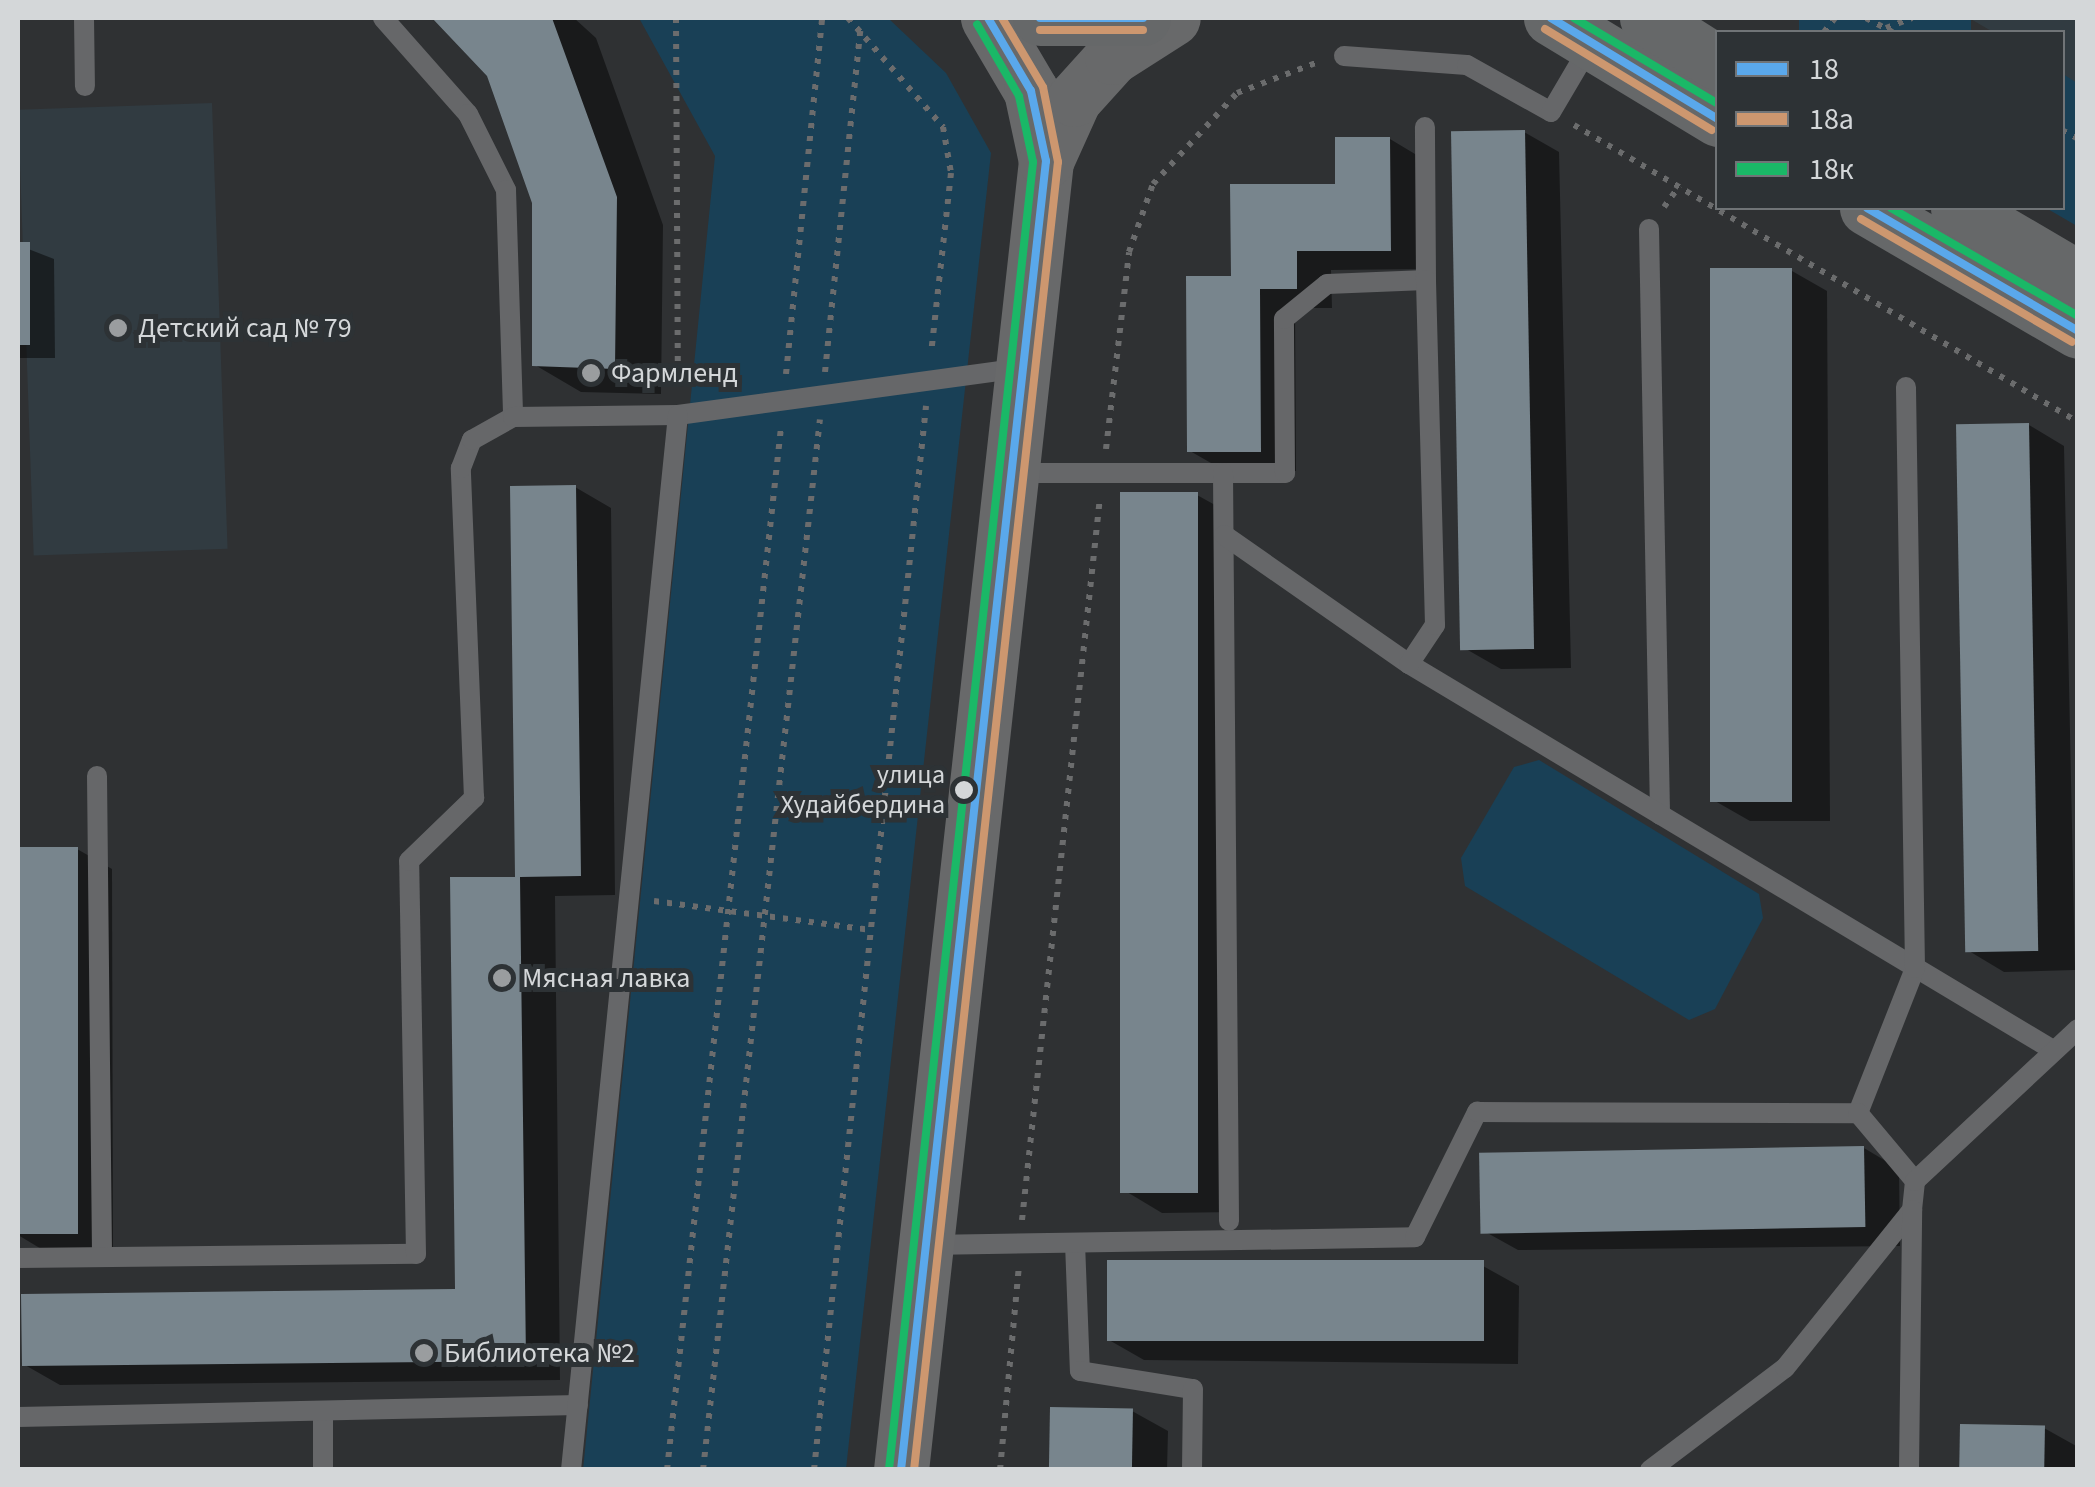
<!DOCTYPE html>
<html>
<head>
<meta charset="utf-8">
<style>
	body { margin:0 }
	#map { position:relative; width:2095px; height:1487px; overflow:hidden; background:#2f3133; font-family:"Source Sans 3",sans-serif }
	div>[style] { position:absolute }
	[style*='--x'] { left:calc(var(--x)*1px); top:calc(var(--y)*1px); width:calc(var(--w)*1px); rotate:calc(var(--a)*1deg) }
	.built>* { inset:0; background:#313b41; transform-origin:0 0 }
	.green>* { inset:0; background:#194056; transform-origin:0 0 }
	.shadow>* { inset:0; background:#0007 }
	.building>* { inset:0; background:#78858d; transform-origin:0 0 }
	.path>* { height:6px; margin-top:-3px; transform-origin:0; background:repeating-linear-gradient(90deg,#6b6c6d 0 5px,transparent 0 13px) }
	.service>* { height:20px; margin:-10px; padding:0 10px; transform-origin:10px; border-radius:10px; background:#666769 }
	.secondary>* { height:55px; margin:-27.5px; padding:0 27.5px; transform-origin:27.5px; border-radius:27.5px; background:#68696a }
	.primary>* { height:55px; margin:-27.5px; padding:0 27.5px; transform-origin:27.5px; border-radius:27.5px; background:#666869 }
	.bus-1>* { height:8px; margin:-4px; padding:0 4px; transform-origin:4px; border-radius:4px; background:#5aa8eb }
	.bus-2>* { height:8px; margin:-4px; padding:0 4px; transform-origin:4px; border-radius:4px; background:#cd976f }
	.bus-3>* { height:8px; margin:-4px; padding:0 4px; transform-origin:4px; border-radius:4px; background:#1ab867 }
	.dots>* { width:28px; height:28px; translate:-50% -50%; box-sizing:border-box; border:5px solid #2d3235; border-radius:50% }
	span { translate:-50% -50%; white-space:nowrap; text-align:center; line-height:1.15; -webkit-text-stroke:10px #2d3235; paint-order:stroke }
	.bus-label { font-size:26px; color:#d4d7d9 }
	.right { translate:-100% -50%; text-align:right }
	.poi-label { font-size:28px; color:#d4d7d9 }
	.left { translate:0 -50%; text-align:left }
	.frame { position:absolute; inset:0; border:20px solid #d4d7d9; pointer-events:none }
	.legend { position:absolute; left:1715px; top:30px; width:350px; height:180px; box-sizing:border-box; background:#2d3235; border:2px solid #707477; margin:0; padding:12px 18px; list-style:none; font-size:30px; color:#d4d7d9 }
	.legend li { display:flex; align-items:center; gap:20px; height:50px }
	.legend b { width:50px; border:2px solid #707477 }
</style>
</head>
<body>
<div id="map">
	<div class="built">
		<div style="clip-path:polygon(1969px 18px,2077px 18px,2077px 85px,2063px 76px,2062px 32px,1993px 32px)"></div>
		<div style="left:212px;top:103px;width:446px;height:194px;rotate:88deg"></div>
	</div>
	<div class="green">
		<div style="clip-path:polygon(639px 18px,888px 18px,946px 73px,991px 153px,846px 1469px,583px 1470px,715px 156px)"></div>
		<div style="left:1799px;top:18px;width:172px;height:14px"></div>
		<div style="clip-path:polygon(2063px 74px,2077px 83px,2077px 226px,2046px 208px,2062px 208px)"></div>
		<div style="clip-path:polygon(1539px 760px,1759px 894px,1763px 918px,1715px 1009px,1689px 1020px,1465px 886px,1461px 858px,1514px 767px)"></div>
	</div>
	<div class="shadow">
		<div style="clip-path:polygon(435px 18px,574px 18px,596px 38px,663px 225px,661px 394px,581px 392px,535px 365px,535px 202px,489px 74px)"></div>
		<div style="clip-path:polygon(1524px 132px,1559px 152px,1571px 668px,1501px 669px,1466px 649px)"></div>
		<div style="clip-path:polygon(1390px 139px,1425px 160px,1426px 269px,1331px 270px,1332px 308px,1295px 308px,1296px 471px,1225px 471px,1190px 451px,1234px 279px)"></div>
		<div style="clip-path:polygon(18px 245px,54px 259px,55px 358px,18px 358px)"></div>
		<div style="clip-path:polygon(1792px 271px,1827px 291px,1830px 821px,1750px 821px,1715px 801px)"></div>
		<div style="clip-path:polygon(2029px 425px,2064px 446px,2075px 970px,2004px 972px,1969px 951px)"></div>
		<div style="clip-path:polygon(575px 487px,611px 508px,615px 895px,555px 896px,560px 1380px,60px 1385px,25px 1365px,458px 1291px)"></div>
		<div style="clip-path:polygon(1197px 495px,1233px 515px,1237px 1212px,1162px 1213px,1127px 1192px)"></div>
		<div style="clip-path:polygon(18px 849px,77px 849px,112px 869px,113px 1253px,48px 1253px,18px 1235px)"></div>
		<div style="clip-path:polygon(1864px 1148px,1899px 1169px,1900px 1246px,1518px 1250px,1482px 1230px)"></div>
		<div style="clip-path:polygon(1483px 1266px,1519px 1286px,1518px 1364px,1144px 1360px,1109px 1340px)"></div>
		<div style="clip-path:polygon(1132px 1411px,1168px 1431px,1167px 1470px,1052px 1470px)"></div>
		<div style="clip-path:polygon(2044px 1428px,2078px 1447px,2078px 1470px,1962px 1470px)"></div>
	</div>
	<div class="building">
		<div style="clip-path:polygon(432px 18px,552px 18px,617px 197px,615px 369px,532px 366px,532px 203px,487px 76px)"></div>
		<div style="left:1525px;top:130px;width:519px;height:74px;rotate:89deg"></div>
		<div style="clip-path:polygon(1335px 137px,1390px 137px,1391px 251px,1297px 251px,1297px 289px,1260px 289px,1261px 452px,1187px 452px,1186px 276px,1231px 276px,1230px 184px,1335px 184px)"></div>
		<div style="left:18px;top:242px;width:12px;height:103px"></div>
		<div style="left:1792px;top:268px;width:534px;height:82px;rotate:90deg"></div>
		<div style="left:2029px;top:423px;width:528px;height:73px;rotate:89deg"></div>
		<div style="clip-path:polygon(576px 485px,581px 876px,520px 877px,526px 1361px,22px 1366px,21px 1294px,455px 1289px,450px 877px,515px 877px,510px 486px)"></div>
		<div style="left:1198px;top:492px;width:701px;height:78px;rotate:90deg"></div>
		<div style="left:18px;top:847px;width:60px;height:387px"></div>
		<div style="left:1864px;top:1146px;width:81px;height:385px;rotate:89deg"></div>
		<div style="left:1107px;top:1260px;width:377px;height:81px"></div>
		<div style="left:1050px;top:1407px;width:83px;height:63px;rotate:1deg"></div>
		<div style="left:1960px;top:1424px;width:85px;height:46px;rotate:1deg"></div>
	</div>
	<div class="path">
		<div style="--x:676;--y:18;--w:373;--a:89.7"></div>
		<div style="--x:848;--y:18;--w:145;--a:48.9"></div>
		<div style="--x:943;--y:127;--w:47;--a:80.1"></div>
		<div style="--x:951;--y:173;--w:181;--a:96.3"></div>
		<div style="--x:1866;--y:18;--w:30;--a:28"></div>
		<div style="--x:1886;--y:28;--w:28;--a:-21"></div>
		<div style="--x:1824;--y:32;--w:18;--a:-52"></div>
		<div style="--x:1574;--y:125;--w:585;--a:30.51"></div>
		<div style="--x:2062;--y:130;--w:18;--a:29"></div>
		<div style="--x:1664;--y:207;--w:26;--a:-54"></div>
		<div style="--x:825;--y:372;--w:343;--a:-84.1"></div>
		<div style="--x:786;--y:374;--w:358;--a:-84.2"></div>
		<div style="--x:1106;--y:449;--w:198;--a:-83.3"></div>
		<div style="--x:1129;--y:252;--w:72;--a:-70.6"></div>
		<div style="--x:1153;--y:184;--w:124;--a:-47.3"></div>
		<div style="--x:1237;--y:93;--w:87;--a:-20.9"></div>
		<div style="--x:654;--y:901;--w:219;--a:7.6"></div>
		<div style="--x:1022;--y:1220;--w:727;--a:-83.84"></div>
		<div style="--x:667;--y:1470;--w:1049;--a:-83.76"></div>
		<div style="--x:703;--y:1470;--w:1057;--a:-83.65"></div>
		<div style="--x:814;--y:1470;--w:1070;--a:-83.99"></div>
		<div style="--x:1000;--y:1470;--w:204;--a:-84.7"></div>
	</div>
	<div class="service">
		<div style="--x:84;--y:18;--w:68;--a:89.2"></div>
		<div style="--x:383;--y:18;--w:128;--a:48.5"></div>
		<div style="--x:468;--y:114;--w:85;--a:63.4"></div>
		<div style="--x:506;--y:190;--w:227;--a:88.2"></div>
		<div style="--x:1344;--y:56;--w:123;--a:4.2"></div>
		<div style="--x:1467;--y:65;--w:96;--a:29.2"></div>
		<div style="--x:1551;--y:112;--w:79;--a:-59.5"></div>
		<div style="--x:1649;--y:229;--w:586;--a:88.92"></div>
		<div style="--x:1012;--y:473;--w:273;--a:0"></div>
		<div style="--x:1285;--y:473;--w:154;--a:-90.4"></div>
		<div style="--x:1284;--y:319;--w:55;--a:-39.1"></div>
		<div style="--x:1327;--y:284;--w:99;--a:-2.3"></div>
		<div style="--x:1426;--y:280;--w:153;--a:-90.4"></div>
		<div style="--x:1223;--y:473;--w:748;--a:89.54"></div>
		<div style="--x:1224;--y:535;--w:226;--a:34.9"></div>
		<div style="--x:1409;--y:664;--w:751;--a:30.94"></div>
		<div style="--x:1409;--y:664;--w:47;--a:-56.3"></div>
		<div style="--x:1435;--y:625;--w:345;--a:-91.5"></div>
		<div style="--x:97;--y:776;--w:480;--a:89.4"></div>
		<div style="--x:1858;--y:1113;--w:156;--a:-68.5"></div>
		<div style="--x:1915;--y:968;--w:581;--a:-90.89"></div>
		<div style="--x:1075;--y:1243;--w:128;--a:87.8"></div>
		<div style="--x:1080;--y:1371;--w:114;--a:9.1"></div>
		<div style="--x:1193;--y:1389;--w:81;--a:90.7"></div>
		<div style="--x:928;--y:1245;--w:487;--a:-0.9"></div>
		<div style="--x:1415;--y:1237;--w:140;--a:-63.6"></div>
		<div style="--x:1477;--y:1112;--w:381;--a:0.2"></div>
		<div style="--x:1858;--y:1113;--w:89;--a:50"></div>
		<div style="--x:18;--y:1258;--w:398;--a:-0.6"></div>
		<div style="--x:416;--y:1254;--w:393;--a:-91"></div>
		<div style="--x:409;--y:861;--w:91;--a:-44.1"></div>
		<div style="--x:474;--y:798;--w:330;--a:-92.3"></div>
		<div style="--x:461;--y:468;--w:30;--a:-69"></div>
		<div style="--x:472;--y:440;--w:47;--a:-29.3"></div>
		<div style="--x:513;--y:417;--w:165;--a:-0.7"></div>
		<div style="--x:678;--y:415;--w:344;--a:-7.8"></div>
		<div style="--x:323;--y:1411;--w:59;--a:90"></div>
		<div style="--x:18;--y:1417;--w:560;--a:-1.23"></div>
		<div style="--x:571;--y:1470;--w:1060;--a:-84.21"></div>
		<div style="--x:1650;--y:1470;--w:169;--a:-37.1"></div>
		<div style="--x:1785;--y:1368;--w:203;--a:-51.2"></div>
		<div style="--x:1912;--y:1210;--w:29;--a:-84"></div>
		<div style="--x:1915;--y:1181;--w:223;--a:-43"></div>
		<div style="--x:1909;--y:1470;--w:260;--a:-89.3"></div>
	</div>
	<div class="secondary">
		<div style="--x:988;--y:18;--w:85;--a:59.5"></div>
		<div style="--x:1031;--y:91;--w:72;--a:77.9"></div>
		<div style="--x:901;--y:1470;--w:1317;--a:-83.68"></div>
		<div style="--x:1046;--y:161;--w:68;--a:-65.7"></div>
		<div style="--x:1074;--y:99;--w:57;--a:-47.9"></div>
		<div style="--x:1112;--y:57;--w:72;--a:-32.6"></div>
	</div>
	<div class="primary">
		<div style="--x:1040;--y:18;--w:103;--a:0"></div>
		<div style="--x:1551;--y:18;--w:195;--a:31.2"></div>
		<div style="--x:1647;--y:18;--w:84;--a:32.4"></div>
		<div style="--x:1867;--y:208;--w:244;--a:30.2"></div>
		<div style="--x:1958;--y:208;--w:139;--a:30.3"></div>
	</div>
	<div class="bus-1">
		<div style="--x:1040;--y:18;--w:103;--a:0"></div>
		<div style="--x:1551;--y:18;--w:195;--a:31.2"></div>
		<div style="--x:1867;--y:208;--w:244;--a:30.2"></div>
		<div style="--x:901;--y:1470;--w:1317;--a:-83.68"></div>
		<div style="--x:1046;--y:161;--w:72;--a:-102.1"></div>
		<div style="--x:1031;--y:91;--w:85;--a:-120.5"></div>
	</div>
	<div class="bus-2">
		<div style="--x:1545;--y:29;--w:195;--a:31.2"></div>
		<div style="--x:1040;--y:30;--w:103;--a:0"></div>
		<div style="--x:1861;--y:219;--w:244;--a:30.2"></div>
		<div style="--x:914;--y:1470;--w:1316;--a:-83.72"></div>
		<div style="--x:1058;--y:162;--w:76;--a:-101.3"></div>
		<div style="--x:1043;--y:87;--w:80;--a:-120.7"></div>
	</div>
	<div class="bus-3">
		<div style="--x:1574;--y:18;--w:168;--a:30.8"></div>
		<div style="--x:1891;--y:208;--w:216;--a:30"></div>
		<div style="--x:889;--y:1469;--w:1315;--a:-83.71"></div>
		<div style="--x:1033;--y:162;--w:67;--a:-102"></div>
		<div style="--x:1019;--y:96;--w:83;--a:-120.3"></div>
	</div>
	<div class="dots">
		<div style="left:118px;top:328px;background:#9a9d9f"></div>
		<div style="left:591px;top:373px;background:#9a9d9f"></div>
		<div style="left:964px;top:790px;background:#d4d7d9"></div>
		<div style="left:502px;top:978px;background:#9a9d9f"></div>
		<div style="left:424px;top:1353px;background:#9a9d9f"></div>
	</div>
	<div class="bus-label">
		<span class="right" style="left:945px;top:790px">улица<br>Худайбердина</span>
	</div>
	<div class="poi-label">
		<span class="left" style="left:138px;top:328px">Детский сад № 79</span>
		<span class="left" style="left:611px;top:373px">Фармленд</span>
		<span class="left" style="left:522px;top:978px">Мясная лавка</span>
		<span class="left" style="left:444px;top:1353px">Библиотека №2</span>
	</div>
	<div class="frame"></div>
	<ul class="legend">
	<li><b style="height:12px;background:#5aa8eb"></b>18</li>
	<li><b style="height:12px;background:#cd976f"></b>18а</li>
	<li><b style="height:12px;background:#1ab867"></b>18к</li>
	</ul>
</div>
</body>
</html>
